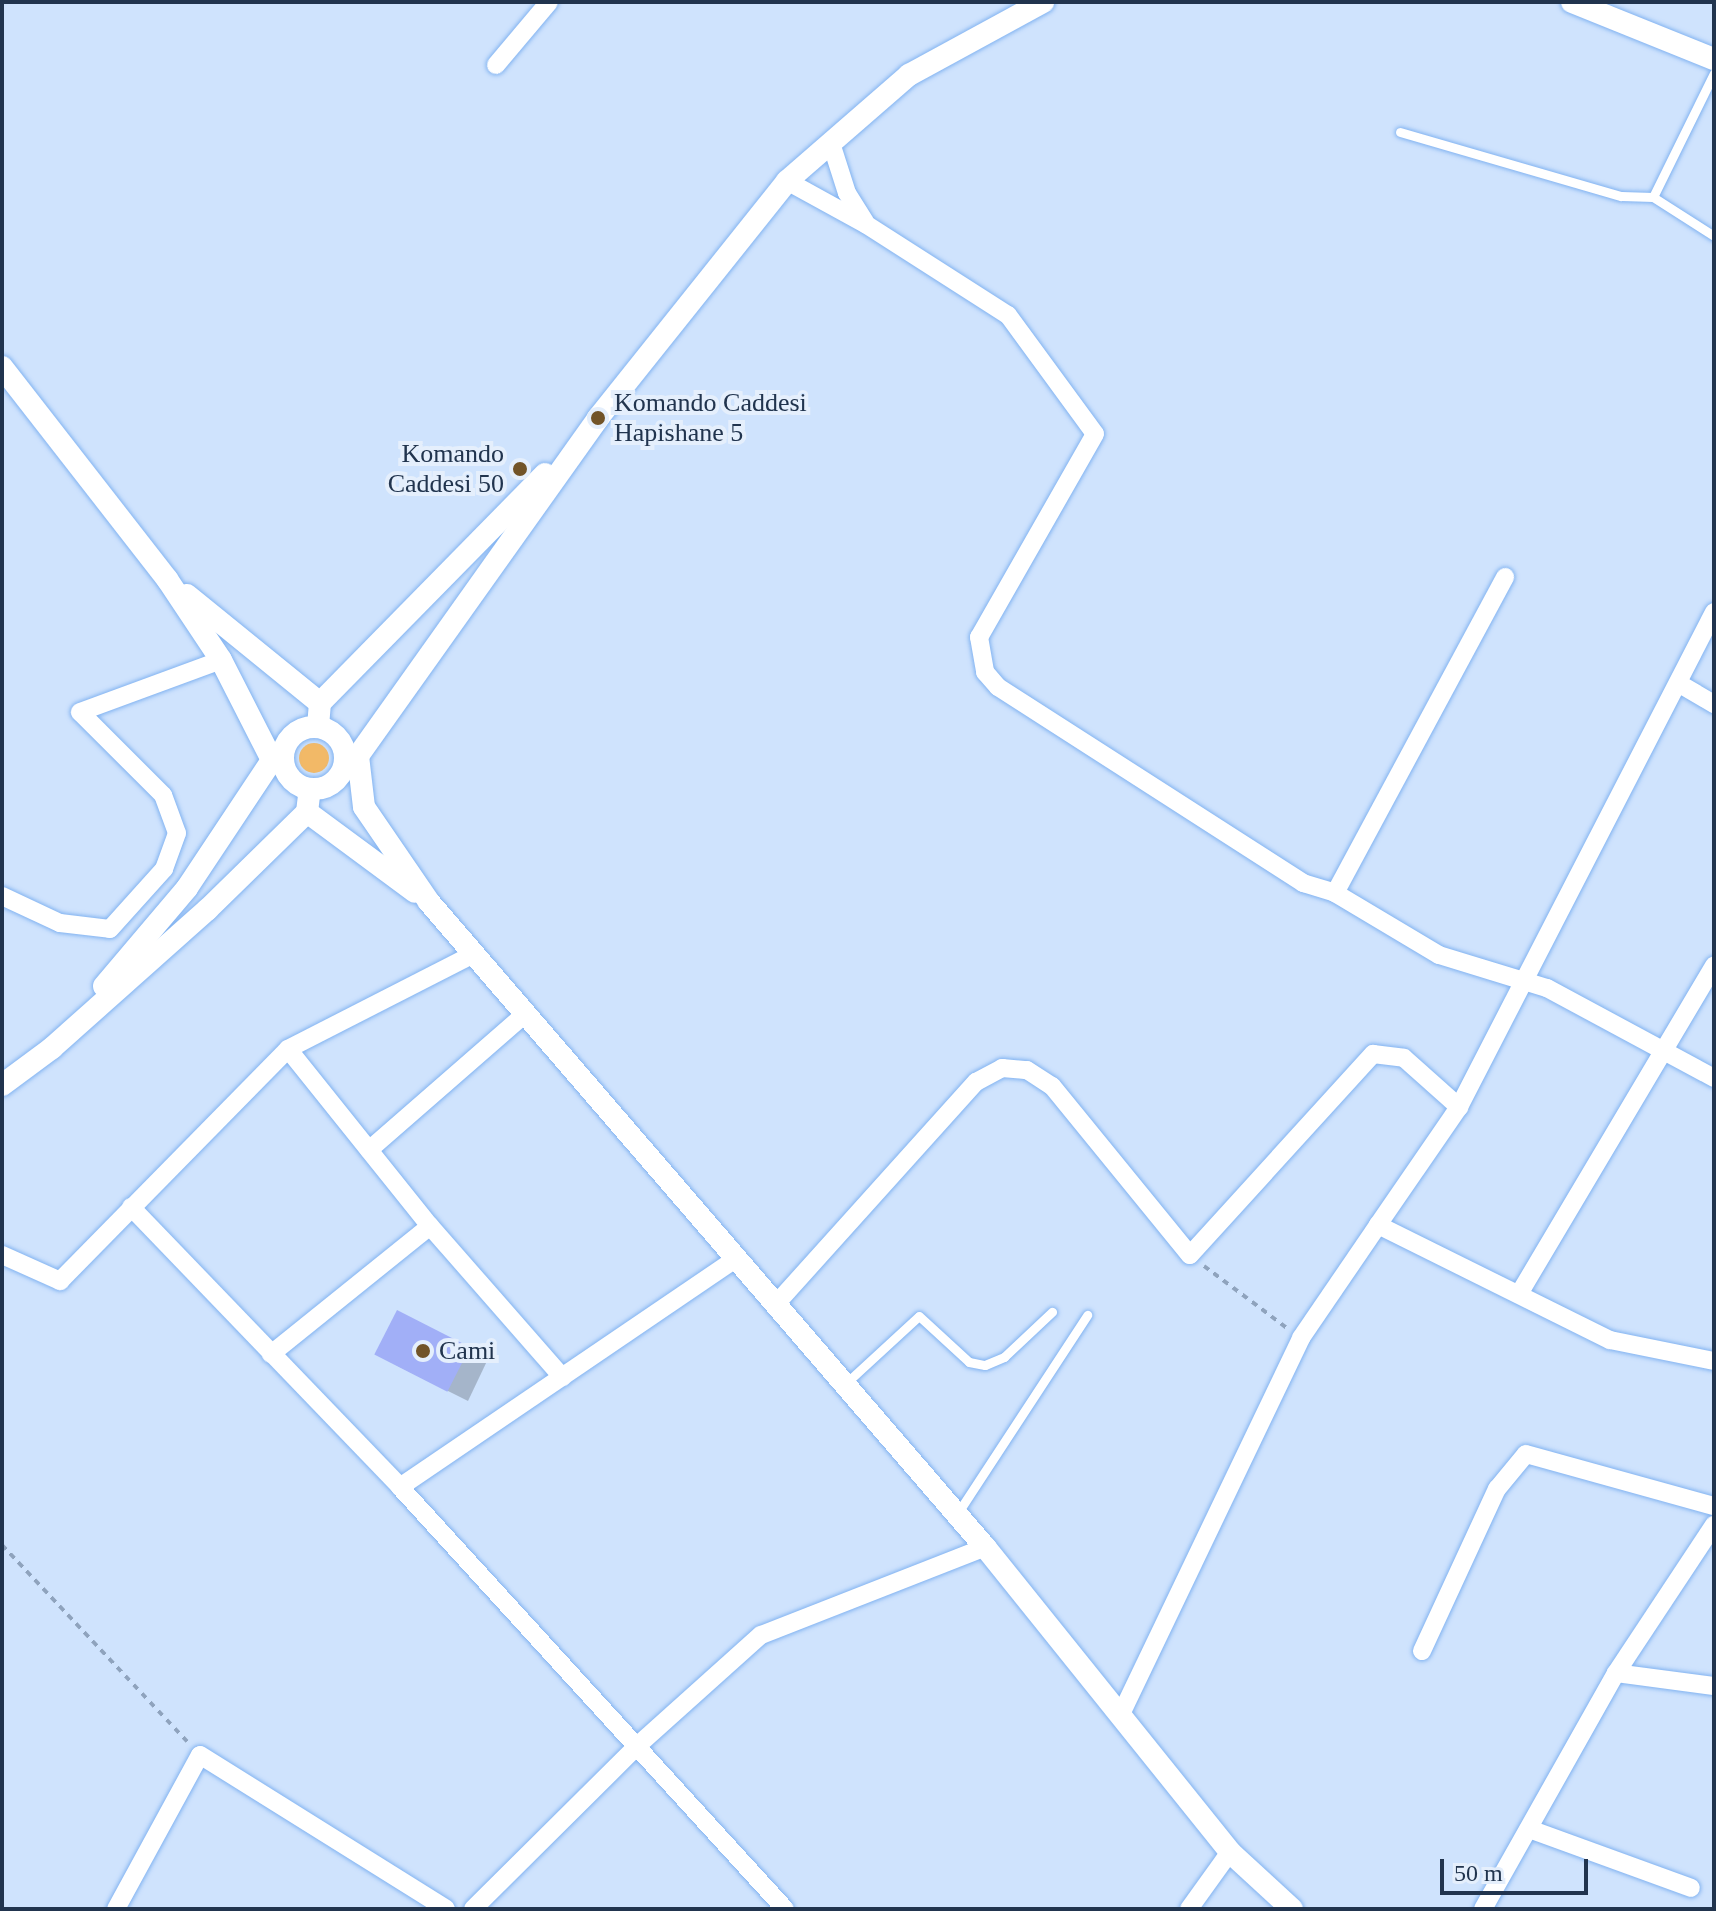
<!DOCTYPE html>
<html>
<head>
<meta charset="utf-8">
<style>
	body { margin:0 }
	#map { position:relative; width:1716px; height:1911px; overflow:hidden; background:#cfe3fd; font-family:Georgia,serif }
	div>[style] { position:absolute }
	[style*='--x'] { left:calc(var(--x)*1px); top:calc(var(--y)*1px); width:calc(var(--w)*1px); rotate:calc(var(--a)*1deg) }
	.green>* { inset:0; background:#f2b967 }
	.round { border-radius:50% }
	.shadow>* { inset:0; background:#0003 }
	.building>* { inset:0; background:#a1aff7; transform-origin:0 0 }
	.path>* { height:4px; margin-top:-2px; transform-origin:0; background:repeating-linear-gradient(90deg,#8fa3bd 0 6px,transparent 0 12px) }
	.roads { filter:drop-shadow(0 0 2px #82b3f1) drop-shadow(0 0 2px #82b3f1) }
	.service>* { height:9px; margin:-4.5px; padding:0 4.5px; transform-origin:4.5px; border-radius:4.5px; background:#fff }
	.minor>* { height:18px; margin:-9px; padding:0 9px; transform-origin:9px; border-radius:9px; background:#fff }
	.tertiary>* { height:22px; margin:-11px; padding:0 11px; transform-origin:11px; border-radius:11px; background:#fff }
	.tertiary>.ring { margin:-11px; padding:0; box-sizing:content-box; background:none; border:22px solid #fff; border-radius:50% }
	.dots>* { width:22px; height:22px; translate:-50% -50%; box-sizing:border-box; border:4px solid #e5effc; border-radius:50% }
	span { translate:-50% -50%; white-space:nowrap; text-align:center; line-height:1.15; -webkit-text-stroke:8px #e5effc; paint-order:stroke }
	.poi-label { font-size:26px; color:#21344e }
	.left { translate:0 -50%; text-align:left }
	.right { translate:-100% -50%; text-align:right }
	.frame { position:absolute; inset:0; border:4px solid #21344e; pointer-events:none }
	.scale { position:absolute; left:1440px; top:1859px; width:148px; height:36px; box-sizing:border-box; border:4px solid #21344e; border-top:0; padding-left:10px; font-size:24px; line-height:28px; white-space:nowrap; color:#21344e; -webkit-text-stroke:6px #e5effc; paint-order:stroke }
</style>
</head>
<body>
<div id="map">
	<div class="green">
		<div class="round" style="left:299px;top:743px;width:30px;height:30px"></div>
	</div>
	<div class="shadow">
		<div style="clip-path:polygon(398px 1313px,488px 1359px,468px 1401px,396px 1365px)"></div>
	</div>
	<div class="building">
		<div style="left:397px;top:1310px;width:82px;height:50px;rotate:27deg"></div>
	</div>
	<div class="path">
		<div style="--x:1204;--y:1266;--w:104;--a:36.8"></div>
		<div style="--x:2;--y:1545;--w:270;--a:46.7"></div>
	</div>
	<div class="roads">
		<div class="service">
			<div style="--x:1400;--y:132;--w:230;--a:16.2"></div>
			<div style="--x:1621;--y:196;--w:32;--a:2"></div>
			<div style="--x:1653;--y:197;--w:72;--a:32.6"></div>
			<div style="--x:1653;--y:197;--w:138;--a:-63.8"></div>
			<div style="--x:845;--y:1384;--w:100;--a:-42.6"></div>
			<div style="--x:919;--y:1316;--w:68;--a:42.6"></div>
			<div style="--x:969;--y:1362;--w:16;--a:11"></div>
			<div style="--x:985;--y:1365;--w:21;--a:-23"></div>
			<div style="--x:1004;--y:1357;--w:66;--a:-43.2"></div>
			<div style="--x:957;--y:1514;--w:238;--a:-56.8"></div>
		</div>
		<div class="minor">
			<div style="--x:496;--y:65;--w:82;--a:-49.9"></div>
			<div style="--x:831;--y:143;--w:52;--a:72.3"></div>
			<div style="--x:847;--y:193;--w:34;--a:58"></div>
			<div style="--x:787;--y:181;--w:91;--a:28.8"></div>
			<div style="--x:867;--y:225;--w:167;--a:32.6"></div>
			<div style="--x:1008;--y:315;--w:147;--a:53.8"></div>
			<div style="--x:1095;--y:434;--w:234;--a:119.7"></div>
			<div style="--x:979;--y:637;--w:36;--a:80"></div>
			<div style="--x:985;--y:672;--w:20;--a:49"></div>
			<div style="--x:998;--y:687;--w:363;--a:32.7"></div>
			<div style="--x:1303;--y:883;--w:34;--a:17"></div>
			<div style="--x:1335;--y:893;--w:121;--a:30.8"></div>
			<div style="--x:1439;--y:955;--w:113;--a:17"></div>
			<div style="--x:1547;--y:988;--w:190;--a:28.3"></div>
			<div style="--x:1714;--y:612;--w:557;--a:117.26"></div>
			<div style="--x:1459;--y:1107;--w:143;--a:124.5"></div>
			<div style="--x:1378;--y:1225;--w:259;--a:26.4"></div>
			<div style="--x:1610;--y:1340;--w:106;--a:11.4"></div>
			<div style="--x:1678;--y:683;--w:42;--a:30.3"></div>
			<div style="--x:1335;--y:893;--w:359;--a:-61.7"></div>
			<div style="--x:2;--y:896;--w:64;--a:25"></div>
			<div style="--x:60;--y:923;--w:50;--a:6.8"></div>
			<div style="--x:110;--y:929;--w:81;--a:-48"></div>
			<div style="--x:164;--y:869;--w:38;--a:-70"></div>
			<div style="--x:177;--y:833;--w:40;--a:-110.2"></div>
			<div style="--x:163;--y:795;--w:117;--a:-135"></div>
			<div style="--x:80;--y:712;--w:150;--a:-20.2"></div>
			<div style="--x:288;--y:1049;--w:227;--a:51.3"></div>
			<div style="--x:430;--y:1226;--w:201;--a:48.8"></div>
			<div style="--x:369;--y:1150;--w:207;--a:-41.1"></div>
			<div style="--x:131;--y:1207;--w:388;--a:46.1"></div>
			<div style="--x:400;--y:1487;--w:571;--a:47.63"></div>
			<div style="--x:2;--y:1255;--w:64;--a:24.1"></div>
			<div style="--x:60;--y:1281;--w:325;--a:-45.5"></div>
			<div style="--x:288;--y:1049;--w:209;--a:-27.1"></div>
			<div style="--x:1519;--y:1294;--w:382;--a:-59.3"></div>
			<div style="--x:776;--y:1304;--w:299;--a:-48"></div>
			<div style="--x:976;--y:1082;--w:30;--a:-28"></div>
			<div style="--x:1002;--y:1068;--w:25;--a:5"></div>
			<div style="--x:1027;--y:1070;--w:30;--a:33"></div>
			<div style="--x:1052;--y:1086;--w:218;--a:50.8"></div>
			<div style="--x:1190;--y:1255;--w:272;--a:-47.7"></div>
			<div style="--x:1373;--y:1054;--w:31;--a:7"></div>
			<div style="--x:1404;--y:1058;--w:74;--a:41.7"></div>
			<div style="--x:271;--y:1354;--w:204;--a:-38.8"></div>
			<div style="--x:400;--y:1487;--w:407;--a:-34.2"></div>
			<div style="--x:1422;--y:1651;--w:179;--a:-65.2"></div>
			<div style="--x:1497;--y:1489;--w:45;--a:-50.4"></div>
			<div style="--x:1526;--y:1454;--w:195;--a:15.5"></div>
			<div style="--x:1616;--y:1673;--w:99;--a:7.6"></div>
			<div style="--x:1122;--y:1712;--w:415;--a:-64.4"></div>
			<div style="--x:1301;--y:1338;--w:137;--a:-55.7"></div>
			<div style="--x:1532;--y:1830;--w:169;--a:20"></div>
			<div style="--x:116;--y:1909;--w:175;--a:-61.4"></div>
			<div style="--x:200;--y:1755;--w:290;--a:32"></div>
			<div style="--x:473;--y:1909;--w:230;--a:-44.8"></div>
			<div style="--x:636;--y:1747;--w:168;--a:-41.9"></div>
			<div style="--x:761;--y:1635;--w:241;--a:-21.4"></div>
			<div style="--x:1189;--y:1909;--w:70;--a:-54.3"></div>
			<div style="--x:1483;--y:1909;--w:271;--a:-60.6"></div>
			<div style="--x:1616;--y:1673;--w:178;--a:-56.5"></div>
		</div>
		<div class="tertiary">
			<div style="--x:1572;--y:2;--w:153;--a:21.9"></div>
			<div style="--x:2;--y:367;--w:269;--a:52.1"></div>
			<div style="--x:167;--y:579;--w:97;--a:56.3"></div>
			<div style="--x:221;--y:660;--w:112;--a:63"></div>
			<div style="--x:187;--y:595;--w:171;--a:39.1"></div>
			<div style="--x:318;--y:726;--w:23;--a:-85"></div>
			<div style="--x:320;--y:703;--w:321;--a:-45.5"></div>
			<div class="ring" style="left:283px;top:727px;width:40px;height:40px"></div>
			<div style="--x:358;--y:756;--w:51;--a:83.3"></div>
			<div style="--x:364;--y:807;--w:115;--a:55.6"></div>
			<div style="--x:429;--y:902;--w:852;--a:49.24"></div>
			<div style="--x:985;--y:1547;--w:391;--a:51.2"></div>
			<div style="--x:1230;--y:1852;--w:84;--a:42.6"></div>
			<div style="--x:345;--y:761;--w:14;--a:-21"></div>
			<div style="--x:358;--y:756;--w:415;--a:-54.6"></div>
			<div style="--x:598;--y:418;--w:303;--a:-51.4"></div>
			<div style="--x:787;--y:181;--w:162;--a:-41"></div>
			<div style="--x:909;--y:75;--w:153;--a:-28.6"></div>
			<div style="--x:307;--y:812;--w:134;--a:36.5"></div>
			<div style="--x:104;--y:986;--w:128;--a:-49.7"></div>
			<div style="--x:187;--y:888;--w:154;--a:-56.4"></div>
			<div style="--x:2;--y:1085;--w:62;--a:-36.5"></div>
			<div style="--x:52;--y:1048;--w:208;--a:-41.7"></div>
			<div style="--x:207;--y:910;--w:140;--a:-44.4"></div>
			<div style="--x:307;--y:812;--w:23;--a:-83"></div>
		</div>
	</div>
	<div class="dots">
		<div style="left:598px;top:418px;background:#725428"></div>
		<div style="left:520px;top:469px;background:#725428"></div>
		<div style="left:423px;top:1351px;background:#725428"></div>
	</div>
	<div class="poi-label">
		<span class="left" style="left:614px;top:418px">Komando Caddesi<br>Hapishane 5</span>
		<span class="right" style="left:504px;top:469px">Komando<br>Caddesi 50</span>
		<span class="left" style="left:439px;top:1351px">Cami</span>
	</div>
	<div class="frame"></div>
	<div class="scale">50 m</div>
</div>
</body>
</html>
